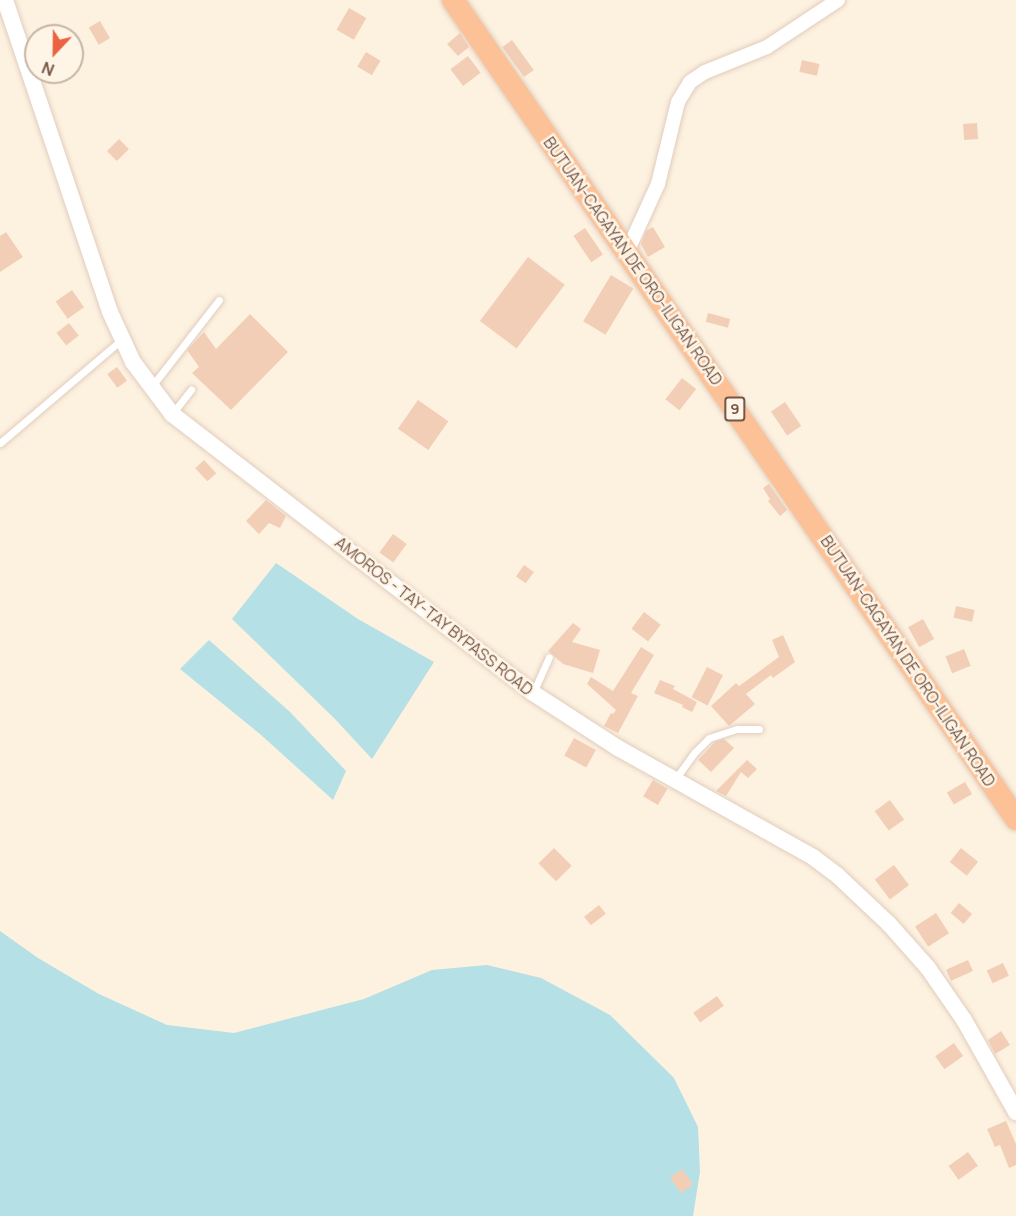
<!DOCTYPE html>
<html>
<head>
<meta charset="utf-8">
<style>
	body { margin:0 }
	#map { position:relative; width:1016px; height:1216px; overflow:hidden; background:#fdf1e0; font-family:Manrope,sans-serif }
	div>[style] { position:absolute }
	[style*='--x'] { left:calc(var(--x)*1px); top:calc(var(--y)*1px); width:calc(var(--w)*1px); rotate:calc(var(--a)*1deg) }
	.water>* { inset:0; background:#b5e0e6 }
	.building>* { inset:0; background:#f3ceb7; transform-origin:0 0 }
	.roads { filter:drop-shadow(0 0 2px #e1cdbc) drop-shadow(0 0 2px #e1cdbc) }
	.service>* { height:7px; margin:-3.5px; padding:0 3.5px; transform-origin:3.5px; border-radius:3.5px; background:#fff }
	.minor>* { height:14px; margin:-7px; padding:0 7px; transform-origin:7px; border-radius:7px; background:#fff }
	.tertiary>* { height:16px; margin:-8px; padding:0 8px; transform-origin:8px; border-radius:8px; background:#fff }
	.trunk>* { height:22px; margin:-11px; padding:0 11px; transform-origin:11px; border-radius:11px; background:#fcc196 }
	span { translate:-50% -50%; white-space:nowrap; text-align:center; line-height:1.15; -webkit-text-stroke:5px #fff5e7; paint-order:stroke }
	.shield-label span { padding:2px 4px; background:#fff5e7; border:2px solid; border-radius:4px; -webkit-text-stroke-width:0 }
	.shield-label { font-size:15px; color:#745647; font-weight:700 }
	.street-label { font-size:16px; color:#745647 }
	.north { position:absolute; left:24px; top:24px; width:60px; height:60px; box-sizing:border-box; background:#fff5e7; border:2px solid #c7b5a7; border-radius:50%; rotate:202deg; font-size:16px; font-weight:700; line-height:24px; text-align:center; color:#745647 }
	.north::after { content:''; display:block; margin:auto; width:21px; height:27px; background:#eb6441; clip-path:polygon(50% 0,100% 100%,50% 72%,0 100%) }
</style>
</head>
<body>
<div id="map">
	<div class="water">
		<div style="clip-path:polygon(276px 563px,358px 619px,434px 662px,372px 759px,335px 719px,232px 619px)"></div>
		<div style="clip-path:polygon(209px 640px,290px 712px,346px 771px,333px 800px,260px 734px,180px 669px)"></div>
		<div style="clip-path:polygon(0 931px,38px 958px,99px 994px,167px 1025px,234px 1033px,364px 999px,432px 970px,487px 965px,541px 978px,610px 1015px,674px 1078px,698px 1127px,700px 1172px,693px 1216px,0 1216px)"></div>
	</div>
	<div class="building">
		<div style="left:349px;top:8px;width:20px;height:25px;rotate:30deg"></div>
		<div style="left:100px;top:21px;width:20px;height:13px;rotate:60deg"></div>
		<div style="clip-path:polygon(460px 33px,469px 47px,458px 56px,447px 44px)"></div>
		<div style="left:512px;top:40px;width:37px;height:12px;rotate:54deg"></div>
		<div style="left:366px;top:52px;width:17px;height:17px;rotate:31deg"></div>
		<div style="left:468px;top:56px;width:21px;height:22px;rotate:53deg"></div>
		<div style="left:802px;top:60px;width:18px;height:12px;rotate:13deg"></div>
		<div style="left:977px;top:123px;width:16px;height:14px;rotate:86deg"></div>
		<div style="left:119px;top:139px;width:14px;height:17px;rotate:45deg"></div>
		<div style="clip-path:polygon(653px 227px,665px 247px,648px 257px,641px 244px,646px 231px)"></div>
		<div style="left:585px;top:228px;width:32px;height:14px;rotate:56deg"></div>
		<div style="clip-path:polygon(6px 232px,23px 257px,0 272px,0 236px)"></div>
		<div style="left:528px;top:257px;width:46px;height:80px;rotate:37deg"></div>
		<div style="left:611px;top:275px;width:26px;height:54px;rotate:31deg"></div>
		<div style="left:72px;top:290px;width:21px;height:20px;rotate:55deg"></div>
		<div style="left:708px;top:313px;width:23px;height:9px;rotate:15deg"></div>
		<div style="clip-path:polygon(250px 314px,288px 352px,231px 410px,192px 373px,199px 367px,187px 350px,204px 332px,216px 349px)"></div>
		<div style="left:69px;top:323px;width:16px;height:16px;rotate:52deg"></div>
		<div style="left:117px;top:367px;width:17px;height:12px;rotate:54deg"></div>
		<div style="left:682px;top:378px;width:18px;height:27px;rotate:38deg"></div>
		<div style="left:418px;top:400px;width:37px;height:35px;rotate:35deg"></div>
		<div style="left:785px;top:402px;width:29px;height:17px;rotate:56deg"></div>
		<div style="left:204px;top:460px;width:18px;height:12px;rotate:47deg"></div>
		<div style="clip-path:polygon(769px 484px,787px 510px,780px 516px,768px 501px,770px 499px,763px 488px)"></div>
		<div style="clip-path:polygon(266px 500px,286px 516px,280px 528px,269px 523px,259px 534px,246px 521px)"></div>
		<div style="left:393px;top:534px;width:17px;height:23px;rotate:36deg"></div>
		<div style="left:524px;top:565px;width:12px;height:14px;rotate:35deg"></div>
		<div style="left:956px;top:606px;width:19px;height:12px;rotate:12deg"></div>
		<div style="left:644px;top:612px;width:21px;height:21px;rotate:37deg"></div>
		<div style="left:923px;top:619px;width:23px;height:17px;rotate:61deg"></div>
		<div style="clip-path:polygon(573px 623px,581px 629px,572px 642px,600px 650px,593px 673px,563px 664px,548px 651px)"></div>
		<div style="clip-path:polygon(783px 635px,795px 662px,773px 678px,771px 675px,746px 694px,755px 704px,729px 726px,711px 706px,736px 683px,739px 686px,779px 657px,772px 640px)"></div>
		<div style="clip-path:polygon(641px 647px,654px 655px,631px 693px,638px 696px,618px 733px,604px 726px,611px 713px,613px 714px,616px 710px,587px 684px,591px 677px,613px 691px)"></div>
		<div style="left:964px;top:649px;width:18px;height:20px;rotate:68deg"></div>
		<div style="left:707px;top:667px;width:18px;height:34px;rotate:27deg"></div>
		<div style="clip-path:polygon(660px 680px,675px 686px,673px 689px,697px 702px,692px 712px,682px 707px,683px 705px,654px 693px)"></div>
		<div style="left:574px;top:738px;width:25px;height:20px;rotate:29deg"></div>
		<div style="clip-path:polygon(724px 739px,734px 748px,711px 772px,698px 760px,715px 742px)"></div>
		<div style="clip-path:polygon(747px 760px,757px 769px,748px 778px,741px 772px,726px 796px,716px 791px)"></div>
		<div style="left:653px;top:780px;width:17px;height:19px;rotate:31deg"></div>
		<div style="left:965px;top:782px;width:14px;height:21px;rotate:60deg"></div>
		<div style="left:890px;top:800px;width:24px;height:19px;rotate:54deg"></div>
		<div style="left:554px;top:848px;width:25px;height:22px;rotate:45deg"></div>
		<div style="left:961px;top:848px;width:22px;height:18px;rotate:39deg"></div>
		<div style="left:894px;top:865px;width:25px;height:24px;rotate:53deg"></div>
		<div style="left:959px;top:903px;width:17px;height:13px;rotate:40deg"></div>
		<div style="left:599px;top:905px;width:11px;height:19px;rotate:52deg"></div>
		<div style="left:936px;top:913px;width:24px;height:25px;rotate:57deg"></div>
		<div style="left:968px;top:960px;width:12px;height:24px;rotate:66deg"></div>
		<div style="left:1003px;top:963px;width:14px;height:18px;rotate:65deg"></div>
		<div style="left:717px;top:996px;width:12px;height:29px;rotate:55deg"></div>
		<div style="clip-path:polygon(1001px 1031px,1010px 1045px,995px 1054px,988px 1040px)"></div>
		<div style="left:954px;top:1043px;width:16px;height:23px;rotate:55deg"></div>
		<div style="clip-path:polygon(1006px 1121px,1016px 1144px,1016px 1165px,1009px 1168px,1000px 1145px,995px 1147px,987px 1129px)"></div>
		<div style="left:968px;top:1152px;width:17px;height:24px;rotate:54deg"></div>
		<div style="left:682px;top:1169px;width:19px;height:15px;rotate:54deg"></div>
	</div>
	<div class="roads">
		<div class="service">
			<div style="--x:152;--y:386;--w:109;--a:-52.1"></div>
			<div style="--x:172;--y:414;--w:31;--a:-52"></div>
			<div style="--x:0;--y:443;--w:160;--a:-40.4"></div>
			<div style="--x:533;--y:693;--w:39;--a:-66"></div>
			<div style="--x:676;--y:778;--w:31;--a:-54"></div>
			<div style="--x:694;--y:753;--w:21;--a:-45"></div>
			<div style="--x:709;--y:738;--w:29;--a:-18"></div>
			<div style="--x:737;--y:729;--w:22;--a:0"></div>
		</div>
		<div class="minor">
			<div style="--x:627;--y:252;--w:75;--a:-65.5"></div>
			<div style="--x:658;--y:184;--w:84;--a:-76.3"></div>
			<div style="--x:678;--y:102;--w:23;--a:-59"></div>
			<div style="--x:690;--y:82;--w:18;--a:-34"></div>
			<div style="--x:705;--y:72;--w:67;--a:-22"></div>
			<div style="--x:767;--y:47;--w:85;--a:-33.5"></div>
		</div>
		<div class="tertiary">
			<div style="--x:5;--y:0;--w:329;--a:71.4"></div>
			<div style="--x:110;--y:312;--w:55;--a:65.3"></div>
			<div style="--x:133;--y:362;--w:65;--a:53.1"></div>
			<div style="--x:172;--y:414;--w:456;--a:37.7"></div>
			<div style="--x:533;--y:693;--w:101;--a:32.9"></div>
			<div style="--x:618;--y:748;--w:223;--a:29.2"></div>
			<div style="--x:813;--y:857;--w:31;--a:37"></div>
			<div style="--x:838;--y:876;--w:70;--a:43.3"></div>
			<div style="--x:889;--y:924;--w:59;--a:48.4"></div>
			<div style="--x:928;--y:968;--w:63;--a:55.3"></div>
			<div style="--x:964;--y:1020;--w:106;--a:60.5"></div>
		</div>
		<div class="trunk">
			<div style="--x:453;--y:0;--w:994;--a:55.49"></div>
		</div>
	</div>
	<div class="shield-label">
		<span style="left:735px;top:409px">9</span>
	</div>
	<div class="street-label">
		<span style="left:633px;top:261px;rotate:55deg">BUTUAN-CAGAYAN DE ORO-ILIGAN ROAD</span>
		<span style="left:434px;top:616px;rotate:38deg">AMOROS - TAY-TAY BYPASS ROAD</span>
		<span style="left:908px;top:661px;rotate:56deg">BUTUAN-CAGAYAN DE ORO-ILIGAN ROAD</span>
	</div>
	<div class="north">N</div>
</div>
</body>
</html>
